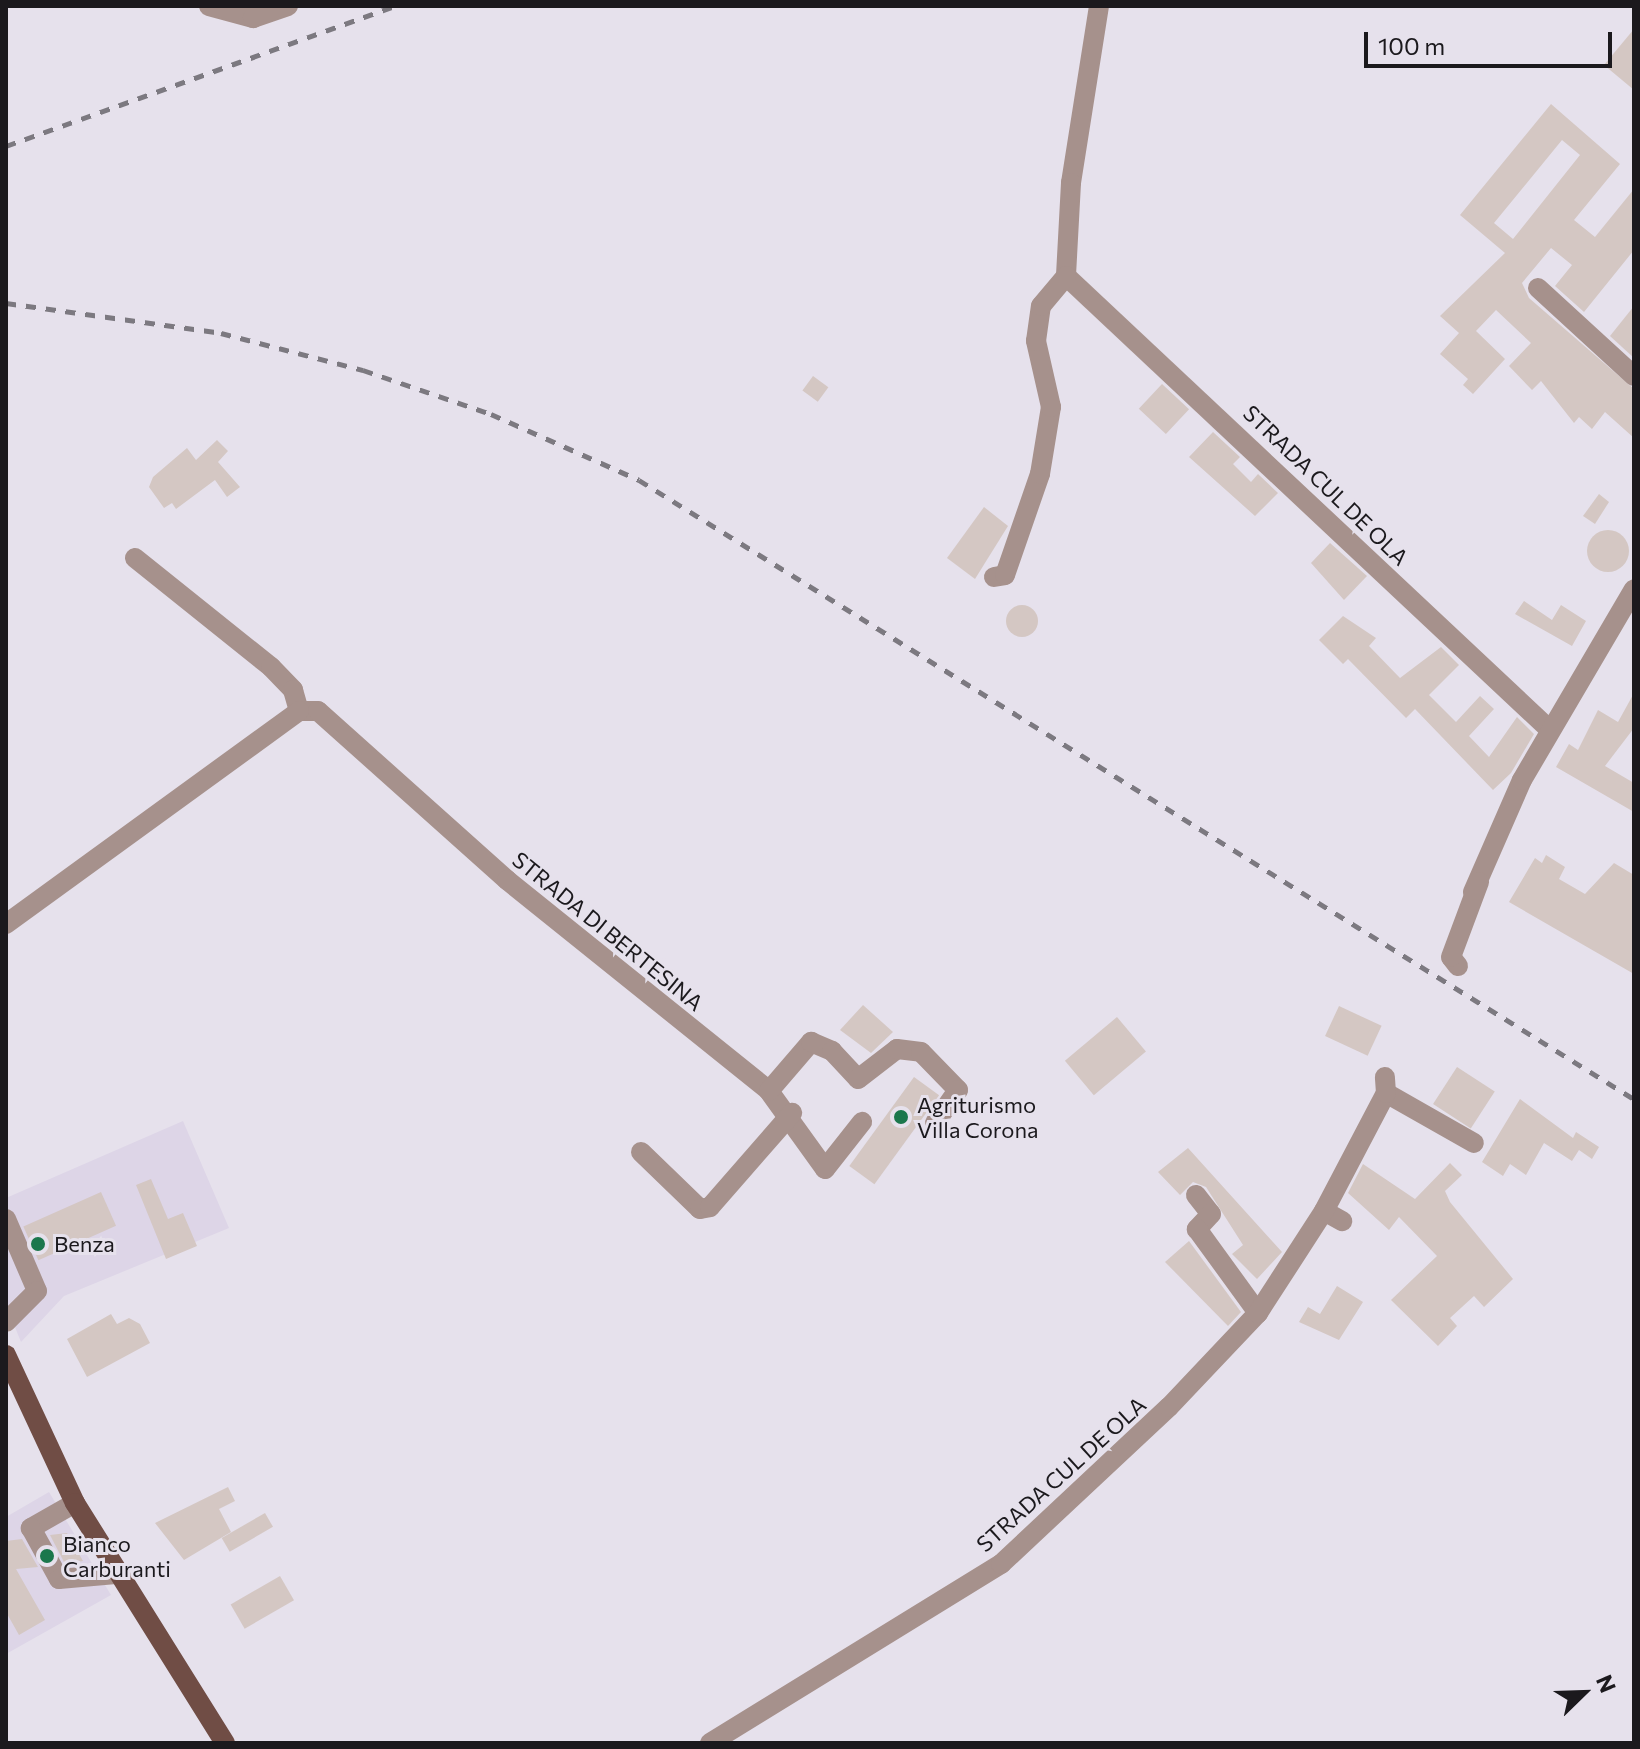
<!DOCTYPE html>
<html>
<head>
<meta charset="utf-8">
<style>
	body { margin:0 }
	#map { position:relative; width:1640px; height:1749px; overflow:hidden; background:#e6e1ec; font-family:Commissioner,sans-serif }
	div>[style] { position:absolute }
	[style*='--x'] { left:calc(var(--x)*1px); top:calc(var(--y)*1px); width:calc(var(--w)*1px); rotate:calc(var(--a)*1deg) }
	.built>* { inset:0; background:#ddd5e7 }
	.building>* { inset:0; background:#d4c7c3; transform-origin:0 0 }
	.round { border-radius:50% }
	.minor>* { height:20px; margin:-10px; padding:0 10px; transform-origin:10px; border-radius:10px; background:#a6918c }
	.major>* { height:20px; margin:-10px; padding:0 10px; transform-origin:10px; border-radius:10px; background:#704d45 }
	.rail>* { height:5px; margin-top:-2.5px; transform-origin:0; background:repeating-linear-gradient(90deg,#7c7980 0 10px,transparent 0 20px) }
	.dots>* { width:22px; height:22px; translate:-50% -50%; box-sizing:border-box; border:4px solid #e6e1ec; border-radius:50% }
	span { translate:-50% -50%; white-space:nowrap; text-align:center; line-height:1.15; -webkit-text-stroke:6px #e6e1ec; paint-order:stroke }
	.street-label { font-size:22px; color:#1b191d }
	.poi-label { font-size:22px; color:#1b191d }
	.left { translate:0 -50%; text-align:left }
	.frame { position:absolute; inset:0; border:8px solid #1b191d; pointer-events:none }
	.north { position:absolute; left:1544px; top:1653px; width:80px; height:80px; -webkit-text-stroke:6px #e6e1ec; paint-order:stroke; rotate:67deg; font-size:22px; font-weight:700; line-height:32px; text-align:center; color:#1b191d }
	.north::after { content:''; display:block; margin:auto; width:28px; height:36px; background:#1b191d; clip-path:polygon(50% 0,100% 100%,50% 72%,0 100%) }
	.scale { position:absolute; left:1364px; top:32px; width:248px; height:36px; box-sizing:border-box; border:4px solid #1b191d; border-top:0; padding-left:10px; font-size:24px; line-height:28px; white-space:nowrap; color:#1b191d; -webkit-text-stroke:6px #e6e1ec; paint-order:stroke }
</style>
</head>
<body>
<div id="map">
	<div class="built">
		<div style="clip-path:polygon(183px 1121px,229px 1228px,64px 1296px,21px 1342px,6px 1305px,6px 1198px)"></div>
		<div style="clip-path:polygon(49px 1492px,111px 1595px,6px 1654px,6px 1517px)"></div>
	</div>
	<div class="building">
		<div style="clip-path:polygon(1634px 29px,1634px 90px,1604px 65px)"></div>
		<div style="clip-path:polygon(evenodd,1551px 104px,1620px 164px,1574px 220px,1595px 237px,1634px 189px,1634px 250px,1584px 312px,1555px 286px,1572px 265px,1551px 248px,1522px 283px,1529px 298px,1634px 389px,1634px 438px,1605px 412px,1592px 429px,1579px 417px,1574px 423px,1541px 381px,1532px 390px,1509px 366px,1531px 343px,1496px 310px,1476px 331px,1505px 359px,1473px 394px,1463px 385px,1468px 379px,1440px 354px,1459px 333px,1440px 316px,1505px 253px,1460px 215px,1551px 104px,1562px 140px,1580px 155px,1513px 239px,1494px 223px,1562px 140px)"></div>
		<div style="clip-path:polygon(1634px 306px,1634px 358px,1610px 336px)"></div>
		<div style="left:813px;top:376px;width:19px;height:18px;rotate:36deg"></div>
		<div style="left:1162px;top:384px;width:37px;height:34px;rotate:43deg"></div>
		<div style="clip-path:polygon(1213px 432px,1240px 457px,1233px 464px,1251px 482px,1258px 474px,1278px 493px,1255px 516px,1189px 457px)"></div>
		<div style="clip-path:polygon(217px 440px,228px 451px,218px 462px,240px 487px,227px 497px,215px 480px,176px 509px,172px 503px,164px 508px,149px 487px,153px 477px,187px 448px,196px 460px)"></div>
		<div style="clip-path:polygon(1599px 494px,1609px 502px,1595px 524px,1583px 516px)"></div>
		<div style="clip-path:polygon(984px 507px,1008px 526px,975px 579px,947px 558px)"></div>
		<div class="round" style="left:1587px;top:530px;width:42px;height:42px"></div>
		<div style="clip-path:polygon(1330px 543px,1367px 576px,1344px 600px,1311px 563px)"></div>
		<div style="clip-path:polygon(1524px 601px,1552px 620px,1561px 605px,1586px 621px,1572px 646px,1515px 614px)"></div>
		<div class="round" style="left:1006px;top:605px;width:32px;height:32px"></div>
		<div style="clip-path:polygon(1343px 616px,1376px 638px,1369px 646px,1400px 678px,1441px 647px,1459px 665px,1429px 695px,1456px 722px,1480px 696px,1494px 709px,1469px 736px,1489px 757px,1517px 717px,1534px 734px,1511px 773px,1493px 790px,1415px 709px,1406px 718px,1348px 659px,1343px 664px,1319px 640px)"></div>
		<div style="clip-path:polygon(1634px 693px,1634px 728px,1605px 766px,1634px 783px,1634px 812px,1556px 767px,1569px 744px,1578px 750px,1598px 710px,1618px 722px)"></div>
		<div style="clip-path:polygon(1546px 855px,1565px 867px,1559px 879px,1585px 894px,1614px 863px,1634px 875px,1634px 974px,1509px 902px,1535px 858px,1542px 863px)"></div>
		<div style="clip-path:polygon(863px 1005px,893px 1032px,871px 1053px,840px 1030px)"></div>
		<div style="left:1339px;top:1006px;width:47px;height:33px;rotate:25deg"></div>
		<div style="left:1117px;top:1017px;width:45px;height:68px;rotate:50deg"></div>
		<div style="left:1457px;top:1067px;width:45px;height:44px;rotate:33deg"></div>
		<div style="left:914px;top:1077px;width:31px;height:110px;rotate:36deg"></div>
		<div style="clip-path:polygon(1520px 1099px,1573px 1138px,1576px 1132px,1599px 1147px,1592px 1159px,1579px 1150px,1572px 1161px,1544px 1143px,1526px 1175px,1510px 1164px,1503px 1176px,1482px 1162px)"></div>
		<div style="clip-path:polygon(1188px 1148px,1282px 1252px,1257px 1279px,1232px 1254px,1243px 1245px,1206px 1187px,1193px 1182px,1180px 1195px,1158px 1172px)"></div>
		<div style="clip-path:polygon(1450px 1163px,1462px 1175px,1445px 1191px,1450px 1202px,1513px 1279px,1484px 1307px,1474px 1296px,1450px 1318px,1457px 1326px,1438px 1346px,1391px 1300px,1437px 1256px,1399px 1217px,1389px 1230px,1348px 1193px,1363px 1164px,1415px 1199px)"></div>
		<div style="clip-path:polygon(151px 1179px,168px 1219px,183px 1213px,197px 1246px,166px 1259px,136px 1185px)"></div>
		<div style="left:101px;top:1192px;width:37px;height:85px;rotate:66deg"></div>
		<div style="clip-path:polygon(1189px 1241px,1241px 1312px,1228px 1326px,1165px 1262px)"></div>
		<div style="clip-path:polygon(1337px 1286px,1363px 1302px,1339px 1340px,1299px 1322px,1308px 1307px,1320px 1314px)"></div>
		<div style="clip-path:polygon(111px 1314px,117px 1324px,129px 1318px,140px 1324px,150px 1343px,87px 1377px,67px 1339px)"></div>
		<div style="clip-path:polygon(228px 1487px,235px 1501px,219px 1509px,231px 1532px,184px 1560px,155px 1523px)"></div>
		<div style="left:265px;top:1513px;width:16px;height:50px;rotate:60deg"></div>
		<div style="clip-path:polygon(67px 1533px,83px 1561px,65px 1564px,50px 1535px)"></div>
		<div style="clip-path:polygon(22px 1539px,38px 1567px,16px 1569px,45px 1620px,19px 1635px,6px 1612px,6px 1541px)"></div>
		<div style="left:280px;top:1576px;width:28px;height:57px;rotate:60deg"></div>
	</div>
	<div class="minor">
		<div style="--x:209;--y:6;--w:46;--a:15.3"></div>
		<div style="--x:253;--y:18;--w:37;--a:-19"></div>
		<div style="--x:1099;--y:6;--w:179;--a:99"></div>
		<div style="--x:1071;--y:183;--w:93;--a:93.1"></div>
		<div style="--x:1066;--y:276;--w:664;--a:43.17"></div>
		<div style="--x:1538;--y:288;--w:130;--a:42.5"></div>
		<div style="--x:135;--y:558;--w:174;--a:38.7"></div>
		<div style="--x:271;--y:667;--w:32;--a:46"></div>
		<div style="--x:293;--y:690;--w:22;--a:74"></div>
		<div style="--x:299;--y:711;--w:19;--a:0"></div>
		<div style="--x:318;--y:711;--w:254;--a:41.8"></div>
		<div style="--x:507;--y:880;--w:336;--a:38.8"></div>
		<div style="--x:769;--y:1091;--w:96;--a:54.3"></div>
		<div style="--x:825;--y:1169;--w:60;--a:-51.8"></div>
		<div style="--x:994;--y:577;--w:11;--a:-10"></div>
		<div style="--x:1005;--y:575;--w:107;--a:-70.9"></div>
		<div style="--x:1040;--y:474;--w:68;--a:-80.7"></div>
		<div style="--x:1051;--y:407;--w:68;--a:-102.8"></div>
		<div style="--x:1036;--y:341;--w:35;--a:-82"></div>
		<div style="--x:1041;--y:306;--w:39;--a:-50"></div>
		<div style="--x:1473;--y:892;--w:122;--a:-66.4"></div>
		<div style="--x:1522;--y:780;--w:221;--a:-59.6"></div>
		<div style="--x:6;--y:924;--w:362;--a:-36"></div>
		<div style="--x:1458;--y:966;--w:11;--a:-128"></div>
		<div style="--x:1451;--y:957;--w:80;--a:-69.5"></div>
		<div style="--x:769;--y:1091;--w:65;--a:-49.4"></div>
		<div style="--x:811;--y:1042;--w:23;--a:23"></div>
		<div style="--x:832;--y:1051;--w:38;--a:47"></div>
		<div style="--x:858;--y:1079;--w:49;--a:-37.6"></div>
		<div style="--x:897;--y:1049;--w:24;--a:7"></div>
		<div style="--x:921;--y:1052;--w:53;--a:45.8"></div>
		<div style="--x:958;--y:1090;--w:40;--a:124.9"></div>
		<div style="--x:1386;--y:1093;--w:101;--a:29.6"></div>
		<div style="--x:641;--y:1152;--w:82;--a:44"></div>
		<div style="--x:700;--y:1209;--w:10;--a:-11"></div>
		<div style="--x:710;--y:1207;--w:125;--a:-48.9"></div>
		<div style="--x:1196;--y:1195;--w:24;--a:52"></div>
		<div style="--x:1211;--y:1214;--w:21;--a:133"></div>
		<div style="--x:1197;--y:1229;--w:104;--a:54"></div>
		<div style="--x:1324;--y:1211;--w:21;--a:29"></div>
		<div style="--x:6;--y:1219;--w:78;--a:66.7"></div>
		<div style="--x:37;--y:1291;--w:44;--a:135"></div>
		<div style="--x:75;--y:1503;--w:51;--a:150.4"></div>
		<div style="--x:31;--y:1528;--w:58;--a:61.2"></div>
		<div style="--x:59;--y:1579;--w:57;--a:-5"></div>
		<div style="--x:710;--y:1743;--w:342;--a:-31.6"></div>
		<div style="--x:1001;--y:1564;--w:230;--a:-43.1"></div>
		<div style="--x:1169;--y:1407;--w:129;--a:-46.6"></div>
		<div style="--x:1258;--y:1313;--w:121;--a:-57.1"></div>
		<div style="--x:1324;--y:1211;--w:133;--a:-62.3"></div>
		<div style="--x:1386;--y:1093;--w:16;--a:-94"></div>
	</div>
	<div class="major">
		<div style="--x:6;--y:1355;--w:163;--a:65"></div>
		<div style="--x:75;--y:1503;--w:283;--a:58"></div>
	</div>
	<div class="rail">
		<div style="--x:6;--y:146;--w:412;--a:-19.8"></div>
		<div style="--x:6;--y:303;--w:217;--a:7.9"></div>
		<div style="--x:221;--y:333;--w:147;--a:14.6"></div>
		<div style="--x:363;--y:370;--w:135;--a:19"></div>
		<div style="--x:491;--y:414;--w:162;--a:24"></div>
		<div style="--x:639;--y:480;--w:1172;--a:31.89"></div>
	</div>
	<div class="dots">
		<div style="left:901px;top:1117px;background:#1b774c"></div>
		<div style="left:38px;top:1244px;background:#1b774c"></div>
		<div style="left:47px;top:1556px;background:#1b774c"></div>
	</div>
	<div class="street-label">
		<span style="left:1326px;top:485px;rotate:44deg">STRADA CUL DE OLA</span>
		<span style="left:608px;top:931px;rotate:39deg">STRADA DI BERTESINA</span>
		<span style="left:1061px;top:1474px;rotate:-42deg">STRADA CUL DE OLA</span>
	</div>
	<div class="poi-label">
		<span class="left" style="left:917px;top:1117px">Agriturismo<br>Villa Corona</span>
		<span class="left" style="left:54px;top:1244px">Benza</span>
		<span class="left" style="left:63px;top:1556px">Bianco<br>Carburanti</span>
	</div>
	<div class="frame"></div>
	<div class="north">N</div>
	<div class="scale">100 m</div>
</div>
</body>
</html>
